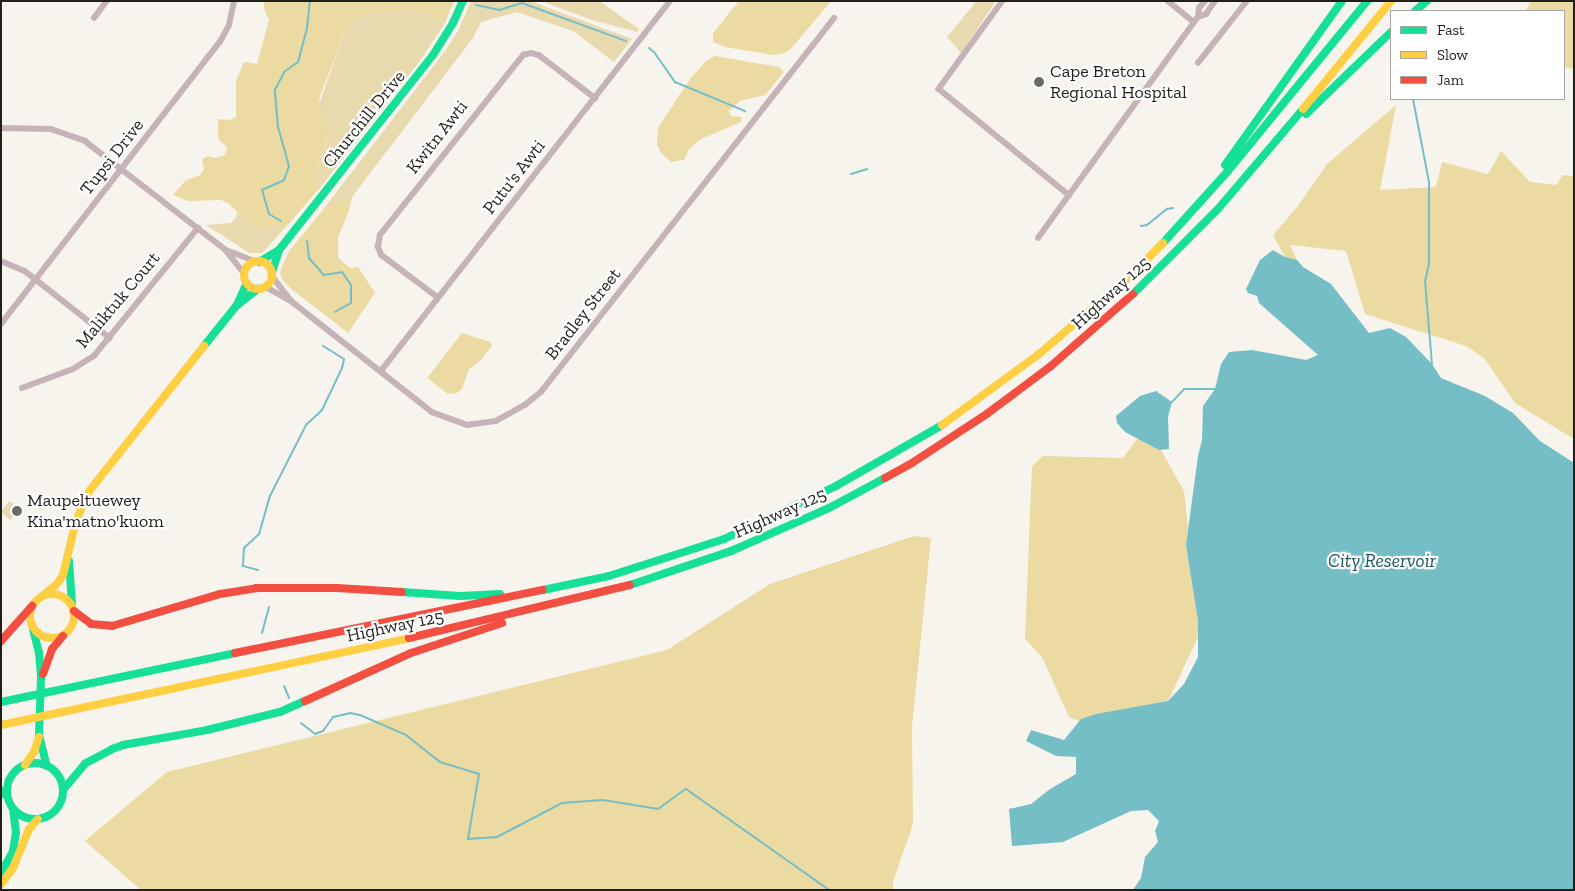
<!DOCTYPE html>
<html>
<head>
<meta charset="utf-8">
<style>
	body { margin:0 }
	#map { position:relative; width:1575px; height:891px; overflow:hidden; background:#f6f4ed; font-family:"Zilla Slab",serif }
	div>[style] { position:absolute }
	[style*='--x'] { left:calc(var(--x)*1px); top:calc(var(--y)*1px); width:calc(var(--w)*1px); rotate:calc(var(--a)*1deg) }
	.green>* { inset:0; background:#e8daae; transform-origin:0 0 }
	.forest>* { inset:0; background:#ebdaa2 }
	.water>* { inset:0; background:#76bec6 }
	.stream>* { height:2px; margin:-1px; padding:0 1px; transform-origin:1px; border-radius:1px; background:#76bec6 }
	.street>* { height:5.5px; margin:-2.75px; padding:0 2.75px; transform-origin:2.75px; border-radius:2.75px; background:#c6b3b8 }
	.fast>* { height:8px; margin:-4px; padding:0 4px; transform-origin:4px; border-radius:4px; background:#16e098 }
	.fast>.ring { margin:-4px; padding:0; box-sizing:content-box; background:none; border:8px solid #16e098; border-radius:50% }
	.slow>* { height:8px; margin:-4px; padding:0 4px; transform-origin:4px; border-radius:4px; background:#ffcf43 }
	.slow>.ring { margin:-4px; padding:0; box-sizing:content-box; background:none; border:8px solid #ffcf43; border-radius:50% }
	.jam>* { height:8px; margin:-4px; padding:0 4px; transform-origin:4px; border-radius:4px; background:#f24e42 }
	.dots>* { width:14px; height:14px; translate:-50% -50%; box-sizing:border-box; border:2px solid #fff; border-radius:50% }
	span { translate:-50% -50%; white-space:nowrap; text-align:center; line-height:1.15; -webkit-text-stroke:4.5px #fff; paint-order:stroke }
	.poi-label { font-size:18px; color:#211f1b }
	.left { translate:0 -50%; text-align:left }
	.street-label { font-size:18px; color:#211f1b }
	.water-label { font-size:19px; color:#1b555e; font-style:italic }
	.frame { position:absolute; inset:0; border:2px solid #211f1b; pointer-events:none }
	.legend { position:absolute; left:1390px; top:10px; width:175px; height:90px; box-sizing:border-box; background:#fff; border:1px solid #a6a5a4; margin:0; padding:6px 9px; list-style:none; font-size:15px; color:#211f1b }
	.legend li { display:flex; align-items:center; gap:10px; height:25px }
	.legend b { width:25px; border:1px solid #a6a5a4 }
</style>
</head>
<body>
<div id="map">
	<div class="green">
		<div style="clip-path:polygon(471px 1px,530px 1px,632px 39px,614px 62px,573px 31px,517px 12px,481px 22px,473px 38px,352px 197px,322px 211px,445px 51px,458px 31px)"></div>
		<div style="clip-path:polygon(541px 1px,599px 1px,639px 29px,637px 32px,592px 20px)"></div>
		<div style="clip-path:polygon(973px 1px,996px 1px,961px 53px,947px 37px,975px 3px)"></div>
		<div style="clip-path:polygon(402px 10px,424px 12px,445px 23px,419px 62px,319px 189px,318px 163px,329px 137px,319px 104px,343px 37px,359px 17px,371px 13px)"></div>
		<div style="clip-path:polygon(237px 212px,254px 227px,276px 226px,283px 230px,262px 253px,249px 253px,206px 225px,231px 223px,236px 218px)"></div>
		<div style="left:10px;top:501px;width:13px;height:14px;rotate:42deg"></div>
	</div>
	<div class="forest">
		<div style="clip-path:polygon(264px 1px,454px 1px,445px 23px,424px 12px,402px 10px,371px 13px,359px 17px,352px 25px,343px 37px,320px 96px,319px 104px,329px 137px,318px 163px,319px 189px,283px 230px,276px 226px,259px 229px,254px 227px,228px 203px,221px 200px,188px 201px,173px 195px,186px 180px,200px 175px,204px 169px,202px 159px,208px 156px,216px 158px,225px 155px,227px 147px,218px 139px,218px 119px,229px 120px,236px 117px,236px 81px,244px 62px,257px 64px,269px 20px,264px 9px)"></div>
		<div style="clip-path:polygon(739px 1px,831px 1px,790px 50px,785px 53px,773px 55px,725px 47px,713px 42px,713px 33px)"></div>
		<div style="clip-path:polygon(1531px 1px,1574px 1px,1574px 69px,1564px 67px,1564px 11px,1525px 11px)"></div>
		<div style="clip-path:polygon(715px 56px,779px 67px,784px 72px,765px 95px,740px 101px,729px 111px,731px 116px,742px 117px,741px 122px,701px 139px,689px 149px,684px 160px,671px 162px,661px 153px,657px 145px,658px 128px,690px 79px,706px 61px)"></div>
		<div style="clip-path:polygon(1396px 105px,1380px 190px,1436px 187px,1442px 162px,1488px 174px,1501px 151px,1530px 182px,1556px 185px,1563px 175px,1574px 176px,1574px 439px,1515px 403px,1484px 358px,1466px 346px,1365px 314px,1346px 251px,1290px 245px,1297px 260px,1285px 257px,1273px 235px,1298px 206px,1327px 164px)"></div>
		<div style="clip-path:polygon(352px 197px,349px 211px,338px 237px,338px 258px,350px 268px,358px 267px,375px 293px,348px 333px,289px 287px,282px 279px,280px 272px,289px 251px,322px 211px)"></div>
		<div style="clip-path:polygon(462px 333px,490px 342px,492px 346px,478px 363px,469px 369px,462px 389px,457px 393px,448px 394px,427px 378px)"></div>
		<div style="clip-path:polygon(1138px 438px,1161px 450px,1184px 491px,1188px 527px,1186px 545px,1198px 621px,1198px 637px,1168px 701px,1079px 721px,1069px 717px,1042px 657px,1025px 639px,1032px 466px,1043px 456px,1123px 458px)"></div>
		<div style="clip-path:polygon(914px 536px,931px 538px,912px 726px,913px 824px,893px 882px,893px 890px,141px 890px,85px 841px,167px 772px,667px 650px,770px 584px)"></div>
	</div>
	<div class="water">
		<div style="clip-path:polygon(1273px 250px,1285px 257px,1297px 260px,1303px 267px,1331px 284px,1369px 333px,1390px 328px,1406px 337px,1432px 364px,1441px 378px,1485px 396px,1513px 413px,1540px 441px,1574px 463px,1574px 890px,1133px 890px,1141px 878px,1145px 857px,1158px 842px,1155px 831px,1159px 821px,1148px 810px,1131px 811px,1063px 842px,1012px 846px,1009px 809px,1031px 804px,1050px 789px,1076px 774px,1076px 757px,1056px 756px,1026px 741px,1031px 730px,1064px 740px,1081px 719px,1096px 714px,1168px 701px,1184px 684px,1198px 657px,1198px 621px,1186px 545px,1198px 456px,1202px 440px,1203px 406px,1215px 389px,1221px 364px,1229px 352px,1252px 350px,1306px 360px,1318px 355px,1259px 303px,1257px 296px,1248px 293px,1246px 289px,1260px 260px)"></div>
		<div style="clip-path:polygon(1156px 391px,1172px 402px,1168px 417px,1169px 449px,1159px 450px,1125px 432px,1117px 423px,1116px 416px,1140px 396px)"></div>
	</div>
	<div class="stream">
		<div style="--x:476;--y:5;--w:24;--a:12"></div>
		<div style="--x:499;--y:10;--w:24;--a:-17"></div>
		<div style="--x:522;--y:3;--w:111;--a:20.1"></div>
		<div style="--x:649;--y:48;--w:6;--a:39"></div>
		<div style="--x:654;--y:52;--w:37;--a:55"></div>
		<div style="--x:675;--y:82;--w:76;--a:22.5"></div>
		<div style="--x:1413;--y:99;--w:85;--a:79.1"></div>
		<div style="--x:1429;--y:182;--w:82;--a:90"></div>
		<div style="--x:1429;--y:264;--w:17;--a:103"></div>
		<div style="--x:1425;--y:281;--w:83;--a:85.2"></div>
		<div style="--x:851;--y:174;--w:17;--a:-17"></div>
		<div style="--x:281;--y:221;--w:14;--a:-150"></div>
		<div style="--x:269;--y:214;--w:25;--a:-106"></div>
		<div style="--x:262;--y:190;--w:24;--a:-24"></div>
		<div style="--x:284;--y:180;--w:15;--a:-70"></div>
		<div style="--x:289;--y:166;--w:41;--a:-105.8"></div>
		<div style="--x:278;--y:127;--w:37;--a:-95"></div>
		<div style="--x:275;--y:90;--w:20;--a:-63"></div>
		<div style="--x:284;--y:72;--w:17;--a:-36"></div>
		<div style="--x:298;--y:62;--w:35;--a:-75"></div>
		<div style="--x:307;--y:28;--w:27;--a:-84"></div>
		<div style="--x:1141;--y:226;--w:6;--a:-9"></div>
		<div style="--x:1147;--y:225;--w:26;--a:-39"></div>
		<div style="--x:1167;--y:209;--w:6;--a:-9"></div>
		<div style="--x:307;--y:241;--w:17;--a:83"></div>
		<div style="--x:309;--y:258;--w:23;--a:49"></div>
		<div style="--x:324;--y:275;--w:18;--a:-9"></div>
		<div style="--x:342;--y:272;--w:16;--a:55"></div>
		<div style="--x:351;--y:285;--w:18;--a:90"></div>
		<div style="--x:351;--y:303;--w:18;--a:151"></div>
		<div style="--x:1172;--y:402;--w:18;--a:-47"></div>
		<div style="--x:1184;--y:389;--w:31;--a:0"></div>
		<div style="--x:258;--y:570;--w:16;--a:-165"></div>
		<div style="--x:243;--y:566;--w:18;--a:-87"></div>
		<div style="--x:244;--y:548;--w:21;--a:-43"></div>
		<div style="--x:259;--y:534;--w:40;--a:-74"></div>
		<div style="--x:270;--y:496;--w:80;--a:-63.1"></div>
		<div style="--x:306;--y:425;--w:22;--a:-43"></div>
		<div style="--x:322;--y:410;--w:47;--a:-64.5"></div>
		<div style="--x:342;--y:368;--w:9;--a:-77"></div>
		<div style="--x:344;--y:359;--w:25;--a:-148"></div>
		<div style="--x:262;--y:633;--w:27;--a:-75"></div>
		<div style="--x:284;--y:686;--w:13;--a:67"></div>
		<div style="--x:301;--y:723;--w:18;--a:38"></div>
		<div style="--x:315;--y:734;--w:9;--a:-21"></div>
		<div style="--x:323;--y:731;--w:17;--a:-54"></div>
		<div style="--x:333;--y:717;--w:17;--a:-13"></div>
		<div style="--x:350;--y:713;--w:10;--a:11"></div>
		<div style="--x:360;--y:715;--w:50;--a:23.5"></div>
		<div style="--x:406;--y:735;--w:43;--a:38.5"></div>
		<div style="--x:440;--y:762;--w:41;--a:17.1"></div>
		<div style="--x:479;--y:774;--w:66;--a:99.6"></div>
		<div style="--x:468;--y:839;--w:29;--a:-4"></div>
		<div style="--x:497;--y:837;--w:73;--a:-27.6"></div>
		<div style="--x:562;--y:803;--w:41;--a:-4.2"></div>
		<div style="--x:603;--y:800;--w:56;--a:9.3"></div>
		<div style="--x:658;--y:809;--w:34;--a:-36"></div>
		<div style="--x:686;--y:789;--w:175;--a:35.2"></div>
	</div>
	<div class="street">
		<div style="--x:1003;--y:1;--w:109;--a:126"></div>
		<div style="--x:939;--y:89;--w:168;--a:39.2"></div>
		<div style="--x:1069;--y:195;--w:220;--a:-54.1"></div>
		<div style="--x:1198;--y:17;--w:9;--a:-84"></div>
		<div style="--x:1199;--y:8;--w:9;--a:-49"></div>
		<div style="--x:1168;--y:1;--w:33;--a:39"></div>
		<div style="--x:1198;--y:17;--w:9;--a:-21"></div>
		<div style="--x:1206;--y:14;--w:16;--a:-55"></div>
		<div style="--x:94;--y:18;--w:21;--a:-53"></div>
		<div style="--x:1198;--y:63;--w:79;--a:-51.7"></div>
		<div style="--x:1;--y:128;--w:50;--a:1.1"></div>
		<div style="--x:51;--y:129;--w:36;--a:19"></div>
		<div style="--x:85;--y:141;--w:178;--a:37.7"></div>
		<div style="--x:226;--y:250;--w:31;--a:52"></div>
		<div style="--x:1038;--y:238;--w:53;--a:-54.2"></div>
		<div style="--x:226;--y:250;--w:33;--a:21"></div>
		<div style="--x:1;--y:261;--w:26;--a:23"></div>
		<div style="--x:25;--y:271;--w:108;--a:38.2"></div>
		<div style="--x:272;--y:276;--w:29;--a:52"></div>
		<div style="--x:266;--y:287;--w:29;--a:29"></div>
		<div style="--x:291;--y:301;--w:179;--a:38.2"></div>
		<div style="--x:432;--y:412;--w:37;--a:20"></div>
		<div style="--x:467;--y:425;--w:29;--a:-8"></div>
		<div style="--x:496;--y:421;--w:33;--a:-29"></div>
		<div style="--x:525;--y:405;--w:21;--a:-39"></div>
		<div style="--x:541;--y:392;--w:475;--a:-51.9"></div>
		<div style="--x:438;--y:298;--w:71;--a:-143"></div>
		<div style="--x:381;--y:255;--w:9;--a:-111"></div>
		<div style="--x:378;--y:247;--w:12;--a:-81"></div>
		<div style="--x:380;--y:235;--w:230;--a:-51.5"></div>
		<div style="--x:523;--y:55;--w:8;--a:-14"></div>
		<div style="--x:531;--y:53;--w:8;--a:14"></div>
		<div style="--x:539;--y:55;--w:71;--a:37.5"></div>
		<div style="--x:1;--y:324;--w:357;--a:-52.2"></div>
		<div style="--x:220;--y:42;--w:19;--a:-62"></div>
		<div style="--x:229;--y:25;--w:25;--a:-78"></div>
		<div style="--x:381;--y:371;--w:469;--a:-52"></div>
		<div style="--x:22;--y:388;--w:54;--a:-20.4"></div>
		<div style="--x:73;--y:369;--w:25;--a:-32"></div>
		<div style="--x:94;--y:356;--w:165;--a:-50.9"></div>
	</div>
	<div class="fast">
		<div style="--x:1415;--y:11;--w:16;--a:-40"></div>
		<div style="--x:1306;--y:114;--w:118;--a:-44"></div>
		<div style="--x:1225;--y:165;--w:201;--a:-54.5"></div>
		<div style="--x:1163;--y:243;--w:97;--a:-47.9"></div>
		<div style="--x:1228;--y:171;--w:220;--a:-50.7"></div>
		<div style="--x:259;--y:262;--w:23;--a:-31"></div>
		<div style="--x:272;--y:272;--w:23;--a:-72"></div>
		<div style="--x:279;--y:250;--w:248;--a:-51.7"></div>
		<div style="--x:433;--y:55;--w:38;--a:-58"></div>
		<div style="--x:453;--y:23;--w:24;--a:-66"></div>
		<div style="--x:1133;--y:294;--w:120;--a:-45"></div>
		<div style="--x:1218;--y:209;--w:131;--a:-49.6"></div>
		<div style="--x:237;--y:305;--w:24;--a:-66"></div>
		<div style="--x:204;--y:346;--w:51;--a:-51.3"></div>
		<div style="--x:236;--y:306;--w:28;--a:-38"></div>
		<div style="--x:69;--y:561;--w:43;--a:86"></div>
		<div style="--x:630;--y:585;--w:107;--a:-18.6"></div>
		<div style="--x:731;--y:551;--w:107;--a:-23.7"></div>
		<div style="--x:829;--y:508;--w:64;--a:-28.2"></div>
		<div style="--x:543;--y:590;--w:67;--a:-12"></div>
		<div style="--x:609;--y:576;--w:121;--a:-17.8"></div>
		<div style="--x:724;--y:539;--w:124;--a:-25.3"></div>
		<div style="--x:836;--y:486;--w:122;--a:-29.9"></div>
		<div style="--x:402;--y:592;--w:58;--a:3.9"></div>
		<div style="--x:460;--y:596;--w:40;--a:-2.9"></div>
		<div style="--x:33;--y:629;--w:25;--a:76"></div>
		<div style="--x:39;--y:653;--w:25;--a:85"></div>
		<div style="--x:41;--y:678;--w:57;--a:92"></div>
		<div style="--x:39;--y:735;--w:32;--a:76"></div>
		<div style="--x:1;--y:702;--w:239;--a:-11.8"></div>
		<div class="ring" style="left:7px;top:763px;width:48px;height:48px"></div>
		<div style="--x:63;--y:790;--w:35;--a:-50"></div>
		<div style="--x:86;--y:763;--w:30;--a:-28"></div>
		<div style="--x:112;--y:749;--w:12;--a:-20"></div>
		<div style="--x:123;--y:745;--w:85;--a:-10.1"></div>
		<div style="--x:207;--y:730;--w:75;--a:-13.9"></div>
		<div style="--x:280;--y:712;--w:27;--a:-24"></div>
		<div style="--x:1;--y:791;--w:8;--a:40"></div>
		<div style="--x:1;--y:873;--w:25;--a:-61"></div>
		<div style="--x:13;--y:851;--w:18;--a:-81"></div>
		<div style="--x:16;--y:833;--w:24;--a:-97"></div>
	</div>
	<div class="slow">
		<div style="--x:1303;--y:109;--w:139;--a:-50.8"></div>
		<div class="ring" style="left:244px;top:261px;width:20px;height:20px"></div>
		<div style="--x:942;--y:425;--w:120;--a:-36.2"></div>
		<div style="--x:1039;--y:354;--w:116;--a:-40.4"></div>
		<div style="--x:1127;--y:279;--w:51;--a:-45"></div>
		<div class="ring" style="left:30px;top:594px;width:36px;height:36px"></div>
		<div style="--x:42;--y:596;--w:19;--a:-39"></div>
		<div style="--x:57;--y:584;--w:11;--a:-56"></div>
		<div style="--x:63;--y:575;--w:56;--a:-76.5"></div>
		<div style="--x:76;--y:521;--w:34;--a:-66"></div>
		<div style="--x:90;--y:490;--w:184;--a:-51.6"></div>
		<div style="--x:1;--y:725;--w:417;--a:-12"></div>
		<div style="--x:25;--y:765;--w:16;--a:-55"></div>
		<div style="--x:34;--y:752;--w:16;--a:-72"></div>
		<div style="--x:1;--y:884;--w:20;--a:-53"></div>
		<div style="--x:13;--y:868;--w:42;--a:-67.7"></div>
		<div style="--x:29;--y:829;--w:13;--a:-48"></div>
	</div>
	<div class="jam">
		<div style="--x:885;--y:478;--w:31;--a:-29"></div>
		<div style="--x:912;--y:463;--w:91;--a:-33.3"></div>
		<div style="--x:988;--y:413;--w:79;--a:-36.7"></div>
		<div style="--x:1051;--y:366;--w:109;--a:-41.3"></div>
		<div style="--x:74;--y:611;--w:21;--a:37"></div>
		<div style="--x:91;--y:624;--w:21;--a:5"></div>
		<div style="--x:112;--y:626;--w:113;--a:-16.5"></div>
		<div style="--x:220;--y:594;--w:36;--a:-9"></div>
		<div style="--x:256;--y:588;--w:81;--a:0"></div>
		<div style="--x:337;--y:588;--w:65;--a:3.5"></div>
		<div style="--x:409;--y:638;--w:227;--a:-13.5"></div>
		<div style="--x:1;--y:641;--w:47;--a:-48.5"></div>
		<div style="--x:235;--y:653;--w:314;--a:-11.6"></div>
		<div style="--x:43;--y:674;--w:27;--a:-70"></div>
		<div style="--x:52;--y:649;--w:17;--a:-50"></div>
		<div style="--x:305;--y:701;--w:116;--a:-24.4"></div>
		<div style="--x:411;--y:653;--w:96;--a:-18.2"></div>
	</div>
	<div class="dots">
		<div style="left:1039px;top:82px;background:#6c6a64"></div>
		<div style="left:17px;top:511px;background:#6c6a64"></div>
	</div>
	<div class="poi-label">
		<span class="left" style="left:1050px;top:82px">Cape Breton<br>Regional Hospital</span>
		<span class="left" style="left:27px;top:511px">Maupeltuewey<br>Kina'matno'kuom</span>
	</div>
	<div class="street-label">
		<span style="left:364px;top:119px;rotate:-51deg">Churchill Drive</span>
		<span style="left:437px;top:137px;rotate:-52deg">Kwitn Awti</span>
		<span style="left:112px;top:157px;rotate:-52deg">Tupsi Drive</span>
		<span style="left:514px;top:177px;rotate:-52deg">Putu's Awti</span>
		<span style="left:1111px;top:293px;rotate:-42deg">Highway 125</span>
		<span style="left:118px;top:300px;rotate:-50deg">Maliktuk Court</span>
		<span style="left:583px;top:314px;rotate:-52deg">Bradley Street</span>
		<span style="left:780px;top:513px;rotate:-24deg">Highway 125</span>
		<span style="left:395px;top:626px;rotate:-12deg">Highway 125</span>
	</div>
	<div class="water-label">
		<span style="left:1382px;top:561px">City Reservoir</span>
	</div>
	<div class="frame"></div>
	<ul class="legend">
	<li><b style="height:6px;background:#16e098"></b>Fast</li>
	<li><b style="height:6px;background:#ffcf43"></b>Slow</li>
	<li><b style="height:6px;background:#f24e42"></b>Jam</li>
	</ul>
</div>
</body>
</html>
